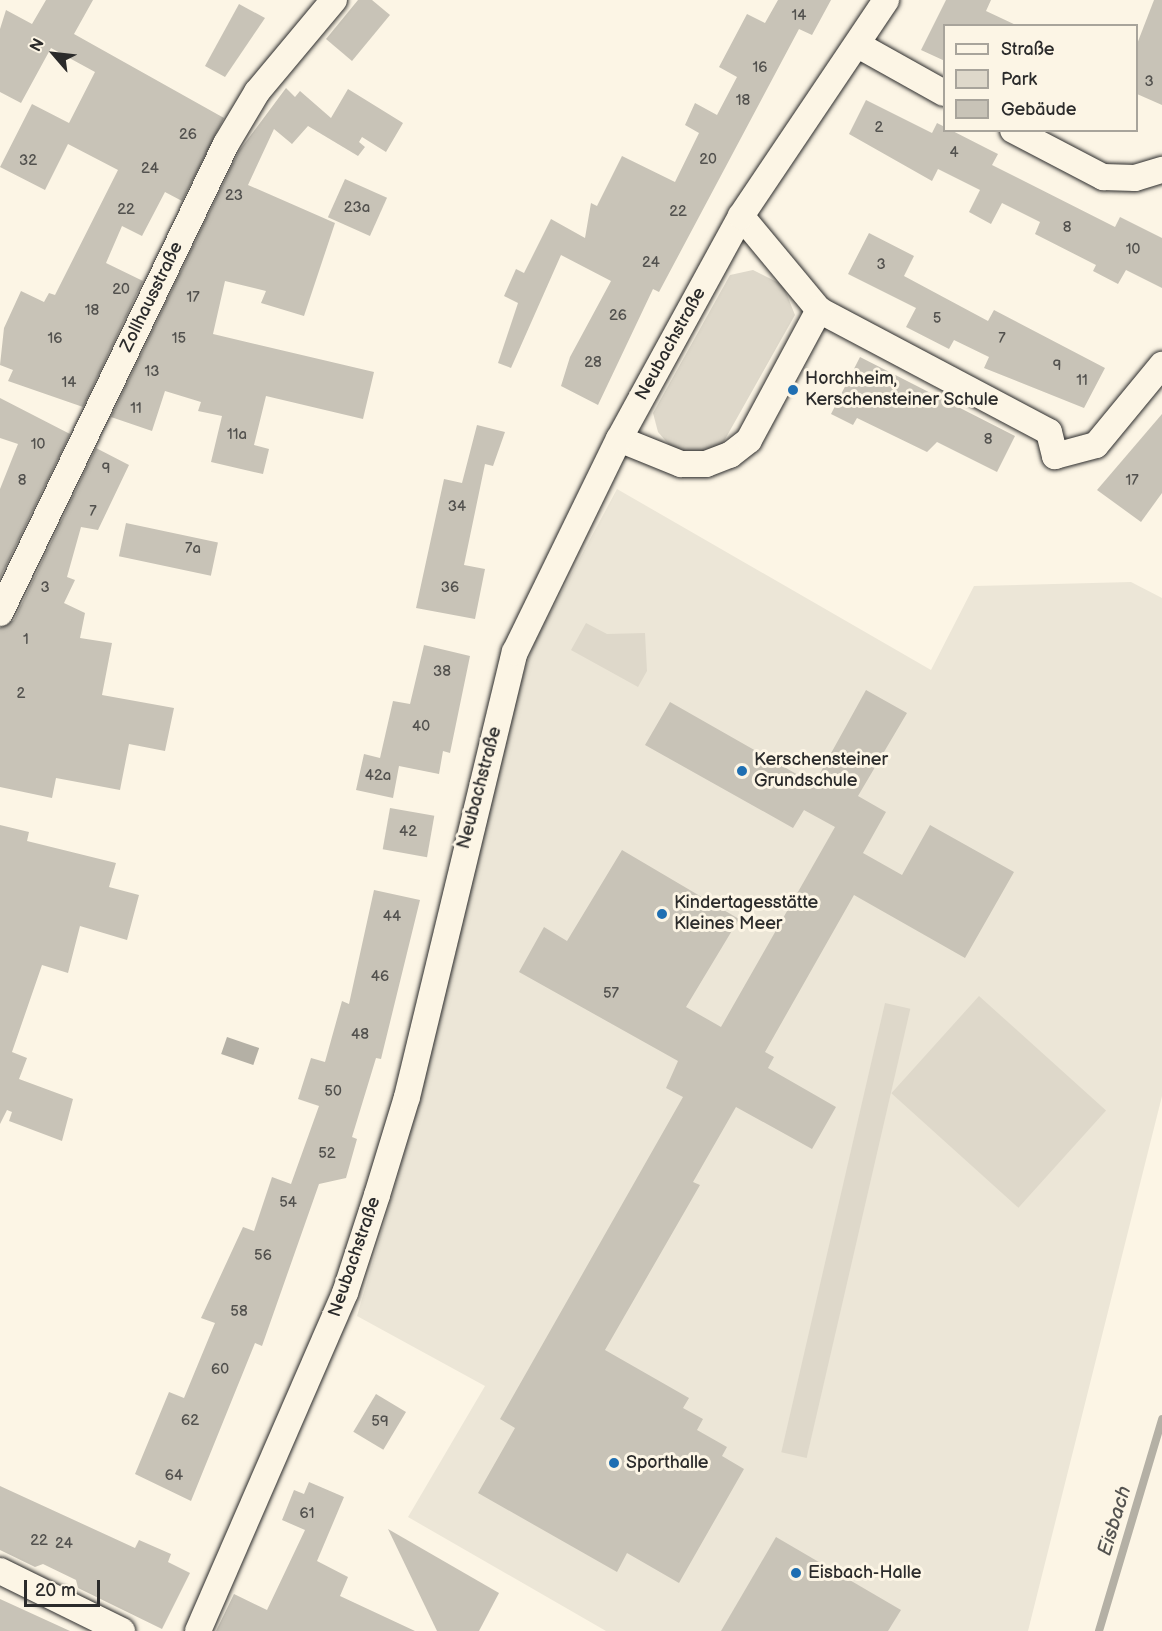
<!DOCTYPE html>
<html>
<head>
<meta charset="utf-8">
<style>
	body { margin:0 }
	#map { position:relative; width:1162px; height:1631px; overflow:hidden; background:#fcf5e5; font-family:"Balsamiq Sans",sans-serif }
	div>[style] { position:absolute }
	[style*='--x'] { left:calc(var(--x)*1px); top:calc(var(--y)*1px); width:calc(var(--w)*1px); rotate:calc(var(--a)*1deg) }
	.built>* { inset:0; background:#ece6d7 }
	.green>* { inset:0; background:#ded8ca; transform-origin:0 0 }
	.water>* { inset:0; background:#b4b0a5; transform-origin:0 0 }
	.stream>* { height:8px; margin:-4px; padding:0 4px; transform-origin:4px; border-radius:4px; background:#b4b0a5 }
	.building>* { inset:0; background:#c8c3b7; transform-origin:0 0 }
	.roads { filter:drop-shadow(0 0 2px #2b2b2b) drop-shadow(0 0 2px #2b2b2b) }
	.minor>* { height:26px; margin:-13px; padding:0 13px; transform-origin:13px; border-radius:13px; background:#fcf5e5 }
	.dots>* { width:16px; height:16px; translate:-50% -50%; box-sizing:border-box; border:3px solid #fcf5e5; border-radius:50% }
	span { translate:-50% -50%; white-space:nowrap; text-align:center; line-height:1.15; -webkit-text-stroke:6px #fcf5e5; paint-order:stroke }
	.number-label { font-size:15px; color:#52514e }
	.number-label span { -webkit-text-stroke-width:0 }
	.street-label { font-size:18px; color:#2b2b2b }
	.poi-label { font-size:18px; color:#2b2b2b }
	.left { translate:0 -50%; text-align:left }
	.water-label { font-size:20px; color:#545350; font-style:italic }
	.legend { position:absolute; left:943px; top:24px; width:195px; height:108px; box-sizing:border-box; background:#fcf5e5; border:2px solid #a8a49b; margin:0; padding:8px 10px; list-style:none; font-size:18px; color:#2b2b2b }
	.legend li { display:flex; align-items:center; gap:12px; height:30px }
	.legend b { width:30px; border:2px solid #a8a49b }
	.north { position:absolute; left:24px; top:24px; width:60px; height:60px; -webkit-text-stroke:4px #fcf5e5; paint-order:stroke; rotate:298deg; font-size:16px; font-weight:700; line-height:24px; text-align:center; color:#2b2b2b }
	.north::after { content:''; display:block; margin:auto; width:21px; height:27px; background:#2b2b2b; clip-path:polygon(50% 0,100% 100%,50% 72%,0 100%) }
	.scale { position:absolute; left:24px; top:1580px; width:76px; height:27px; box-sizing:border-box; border:3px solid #2b2b2b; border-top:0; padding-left:8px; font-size:18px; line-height:21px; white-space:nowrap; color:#2b2b2b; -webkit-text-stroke:4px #fcf5e5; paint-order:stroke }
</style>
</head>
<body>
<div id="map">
	<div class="built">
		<div style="clip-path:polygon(617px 489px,931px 670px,974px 586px,1131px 582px,1162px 598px,1162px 1096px,1028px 1631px,606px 1631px,408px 1517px,485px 1386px,357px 1316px,422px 1093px,490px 767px,535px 642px)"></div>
	</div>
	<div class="green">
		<div style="clip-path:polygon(753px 270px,783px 285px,795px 315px,719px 450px,694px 456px,671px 447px,658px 432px,653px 413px,730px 275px)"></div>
		<div style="clip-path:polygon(586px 623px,607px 634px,645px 633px,647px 671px,638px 687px,571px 650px)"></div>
		<div style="left:979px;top:996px;width:171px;height:131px;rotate:42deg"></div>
		<div style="left:885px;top:1003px;width:26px;height:461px;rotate:13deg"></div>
	</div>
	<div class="water">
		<div style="left:227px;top:1037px;width:34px;height:18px;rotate:19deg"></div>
	</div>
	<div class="stream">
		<div style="--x:1099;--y:1631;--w:221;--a:-73.4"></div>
	</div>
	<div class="building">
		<div style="clip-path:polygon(46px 0,93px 0,74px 34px,224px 118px,182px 201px,165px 192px,142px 236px,122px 226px,106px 263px,143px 281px,83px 407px,8px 381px,13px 370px,0 365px,4px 328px,21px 291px,44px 302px,49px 293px,55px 295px,118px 170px,68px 144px,45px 190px,0 167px,32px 104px,69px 123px,95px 72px,51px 48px,21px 103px,0 92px,0 29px,6px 10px,32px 24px)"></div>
		<div style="clip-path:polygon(358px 0,372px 0,390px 15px,352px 61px,326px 39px)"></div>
		<div style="clip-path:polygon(778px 0,831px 0,812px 35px,799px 29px,659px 292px,653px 289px,598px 405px,561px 386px,570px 357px,611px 281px,561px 255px,511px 368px,498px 363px,518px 303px,504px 296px,516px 269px,524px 273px,551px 219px,585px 238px,591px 203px,597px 206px,622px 156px,675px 182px,699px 133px,685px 125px,695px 103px,717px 115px,737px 77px,719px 67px,747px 14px,765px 23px)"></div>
		<div style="clip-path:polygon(946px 0,991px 0,986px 11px,1018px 26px,945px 26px,945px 61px,921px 50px)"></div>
		<div style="clip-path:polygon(1154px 0,1162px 0,1162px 105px,1137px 94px,1137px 44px)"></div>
		<div style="clip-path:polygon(239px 4px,265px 18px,225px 77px,205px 66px)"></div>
		<div style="clip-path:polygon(286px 88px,295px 97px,300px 91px,331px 118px,348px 89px,403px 123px,386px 152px,362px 137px,359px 142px,365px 147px,358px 156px,308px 126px,292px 144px,274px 129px,248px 185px,335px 223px,304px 316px,261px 303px,266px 291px,225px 281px,213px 334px,374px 372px,363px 419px,266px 396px,254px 445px,269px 449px,263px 474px,211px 462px,222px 416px,198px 411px,201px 402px,165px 391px,152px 431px,111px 417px,239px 151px)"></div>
		<div style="clip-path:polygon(866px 100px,932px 133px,937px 123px,988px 149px,998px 154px,992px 165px,1115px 227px,1120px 217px,1162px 238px,1162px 288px,1126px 270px,1118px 284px,1093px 271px,1096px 265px,1035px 234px,1040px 222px,1002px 203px,991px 224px,969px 212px,980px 190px,938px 169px,932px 181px,849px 134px)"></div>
		<div style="left:345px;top:179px;width:46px;height:42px;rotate:24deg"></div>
		<div style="clip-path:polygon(869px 233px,914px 256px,904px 276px,988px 321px,994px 310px,1105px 368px,1084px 408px,984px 368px,989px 357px,954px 340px,949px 349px,906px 327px,916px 308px,848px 274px)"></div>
		<div style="clip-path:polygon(860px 357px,1015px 436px,997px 472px,937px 442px,927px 452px,857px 418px,853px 425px,831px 414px)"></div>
		<div style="clip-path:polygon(0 398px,70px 434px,0 578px,0 489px,18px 444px,0 438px)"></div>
		<div style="clip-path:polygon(1162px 414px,1162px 493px,1141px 522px,1097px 490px)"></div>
		<div style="clip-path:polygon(477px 425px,505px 432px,493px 466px,485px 464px,464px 565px,485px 569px,475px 619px,416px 608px,444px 479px,462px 483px)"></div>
		<div style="clip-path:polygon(96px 448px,129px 465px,98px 530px,81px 527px,67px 577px,75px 580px,64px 603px,85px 613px,80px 638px,112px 643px,102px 695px,174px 708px,165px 751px,129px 744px,120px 790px,56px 778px,52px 798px,0 787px,0 628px,14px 620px)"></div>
		<div style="left:126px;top:523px;width:94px;height:34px;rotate:12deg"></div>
		<div style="clip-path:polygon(424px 645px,470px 656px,450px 753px,443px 751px,439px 774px,399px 766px,393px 798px,356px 790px,364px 754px,380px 758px,393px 701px,410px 704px)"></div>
		<div style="clip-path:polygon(866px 690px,907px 713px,858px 796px,886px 812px,863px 853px,902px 875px,930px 825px,1014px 872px,965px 958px,854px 895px,765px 1052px,774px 1057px,768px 1068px,836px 1107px,812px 1149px,736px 1107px,693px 1182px,700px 1185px,605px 1350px,689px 1398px,683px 1408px,703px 1419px,697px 1430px,727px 1447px,722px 1456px,744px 1469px,679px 1583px,627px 1553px,617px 1572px,478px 1493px,515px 1428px,500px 1419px,683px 1097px,666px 1088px,678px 1061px,519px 972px,544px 927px,567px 941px,622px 850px,739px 919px,686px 1007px,721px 1027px,835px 827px,804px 810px,793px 828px,645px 745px,670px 702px,814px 784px)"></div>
		<div style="left:390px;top:808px;width:45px;height:42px;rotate:10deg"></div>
		<div style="clip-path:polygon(0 825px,29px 832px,27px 841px,116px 863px,109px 887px,139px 895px,127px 940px,80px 926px,68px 973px,42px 965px,12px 1052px,27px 1058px,19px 1079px,73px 1099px,62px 1141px,9px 1121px,12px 1112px,7px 1110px,0 1124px)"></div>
		<div style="clip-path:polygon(374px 890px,420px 900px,381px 1059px,376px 1058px,352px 1137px,357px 1139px,346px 1178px,319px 1184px,262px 1346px,255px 1343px,191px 1501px,135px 1474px,169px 1392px,184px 1398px,215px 1323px,201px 1318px,243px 1227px,254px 1231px,272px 1177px,291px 1184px,319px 1106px,298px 1099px,311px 1058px,325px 1062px,342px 1001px,349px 1004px)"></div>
		<div style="left:376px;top:1394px;width:35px;height:44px;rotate:31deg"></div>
		<div style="clip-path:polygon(309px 1482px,344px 1497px,317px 1561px,348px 1577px,340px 1596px,415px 1631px,216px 1631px,234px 1594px,267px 1610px,305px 1530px,282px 1520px,294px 1490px,304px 1494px)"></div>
		<div style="clip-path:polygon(0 1486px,135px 1548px,139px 1540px,171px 1554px,168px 1562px,190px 1573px,162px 1629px,78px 1588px,76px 1580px,43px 1564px,35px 1567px,0 1550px)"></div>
		<div style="clip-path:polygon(388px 1529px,499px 1593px,479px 1631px,437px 1631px)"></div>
		<div style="clip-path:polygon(776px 1537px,901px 1610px,888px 1631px,721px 1631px)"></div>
		<div style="clip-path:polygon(0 1599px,70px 1631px,0 1631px)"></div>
	</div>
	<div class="roads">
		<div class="minor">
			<div style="--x:858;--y:45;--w:98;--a:29.2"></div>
			<div style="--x:1013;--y:130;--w:102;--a:27.6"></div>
			<div style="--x:1103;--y:177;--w:32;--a:2"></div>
			<div style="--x:1135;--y:178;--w:28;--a:-17"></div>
			<div style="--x:741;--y:216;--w:122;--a:50.3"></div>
			<div style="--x:819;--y:310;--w:260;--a:27.9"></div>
			<div style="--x:1049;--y:432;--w:25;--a:76"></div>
			<div style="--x:1055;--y:456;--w:42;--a:-15"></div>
			<div style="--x:1096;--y:445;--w:104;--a:-50.5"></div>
			<div style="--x:619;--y:439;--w:67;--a:22"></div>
			<div style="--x:681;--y:464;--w:25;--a:0"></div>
			<div style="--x:706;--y:464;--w:26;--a:-21"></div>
			<div style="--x:730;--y:455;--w:24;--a:-38"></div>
			<div style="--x:749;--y:440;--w:148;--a:-61.7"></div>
			<div style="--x:0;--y:613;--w:521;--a:-64.27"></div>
			<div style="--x:226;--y:144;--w:61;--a:-59.2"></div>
			<div style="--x:257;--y:92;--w:120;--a:-50.1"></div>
			<div style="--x:0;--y:1571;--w:136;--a:26.2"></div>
			<div style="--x:198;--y:1631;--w:369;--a:-66.5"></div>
			<div style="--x:345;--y:1293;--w:103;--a:-71.9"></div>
			<div style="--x:377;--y:1195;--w:102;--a:-73"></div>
			<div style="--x:407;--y:1097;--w:458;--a:-76.4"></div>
			<div style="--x:515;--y:652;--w:237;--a:-64"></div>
			<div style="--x:619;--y:439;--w:254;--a:-61.3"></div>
			<div style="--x:741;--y:216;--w:260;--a:-56.1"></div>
		</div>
	</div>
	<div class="dots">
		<div style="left:793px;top:390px;background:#1f6fb2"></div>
		<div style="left:742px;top:771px;background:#1f6fb2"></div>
		<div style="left:662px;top:914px;background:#1f6fb2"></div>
		<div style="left:614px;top:1463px;background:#1f6fb2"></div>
		<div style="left:796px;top:1573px;background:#1f6fb2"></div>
	</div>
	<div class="number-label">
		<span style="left:799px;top:16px">14</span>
		<span style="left:760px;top:68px">16</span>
		<span style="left:1149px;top:82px">3</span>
		<span style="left:743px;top:101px">18</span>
		<span style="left:879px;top:128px">2</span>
		<span style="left:188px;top:135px">26</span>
		<span style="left:954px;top:153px">4</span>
		<span style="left:708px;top:160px">20</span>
		<span style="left:28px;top:161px">32</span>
		<span style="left:150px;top:169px">24</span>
		<span style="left:234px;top:196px">23</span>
		<span style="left:357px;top:208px">23a</span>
		<span style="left:126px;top:210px">22</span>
		<span style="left:678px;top:212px">22</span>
		<span style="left:1067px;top:228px">8</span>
		<span style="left:1133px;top:250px">10</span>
		<span style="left:651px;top:263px">24</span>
		<span style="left:881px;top:265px">3</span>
		<span style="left:121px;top:290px">20</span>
		<span style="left:193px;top:298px">17</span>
		<span style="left:92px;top:311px">18</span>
		<span style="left:618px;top:316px">26</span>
		<span style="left:937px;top:319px">5</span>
		<span style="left:55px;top:339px">16</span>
		<span style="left:179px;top:339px">15</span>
		<span style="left:1002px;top:339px">7</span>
		<span style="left:593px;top:363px">28</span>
		<span style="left:1057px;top:366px">9</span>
		<span style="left:152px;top:372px">13</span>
		<span style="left:1082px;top:381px">11</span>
		<span style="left:69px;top:383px">14</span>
		<span style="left:136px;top:409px">11</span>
		<span style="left:237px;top:435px">11a</span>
		<span style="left:988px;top:440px">8</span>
		<span style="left:38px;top:445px">10</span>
		<span style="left:106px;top:469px">9</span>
		<span style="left:22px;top:481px">8</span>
		<span style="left:1132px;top:481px">17</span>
		<span style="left:457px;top:507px">34</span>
		<span style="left:93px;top:512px">7</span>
		<span style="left:193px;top:549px">7a</span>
		<span style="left:45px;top:588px">3</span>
		<span style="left:450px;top:588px">36</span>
		<span style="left:26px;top:640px">1</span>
		<span style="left:442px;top:672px">38</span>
		<span style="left:21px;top:694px">2</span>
		<span style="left:421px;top:727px">40</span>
		<span style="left:378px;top:776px">42a</span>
		<span style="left:408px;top:832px">42</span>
		<span style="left:392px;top:917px">44</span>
		<span style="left:380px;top:977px">46</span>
		<span style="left:611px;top:994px">57</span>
		<span style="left:360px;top:1035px">48</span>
		<span style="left:333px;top:1092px">50</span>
		<span style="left:327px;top:1154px">52</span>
		<span style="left:288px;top:1203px">54</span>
		<span style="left:263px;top:1256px">56</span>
		<span style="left:239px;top:1312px">58</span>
		<span style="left:220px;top:1370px">60</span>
		<span style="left:190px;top:1421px">62</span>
		<span style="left:380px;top:1422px">59</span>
		<span style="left:174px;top:1476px">64</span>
		<span style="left:307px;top:1514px">61</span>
		<span style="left:39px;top:1541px">22</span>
		<span style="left:64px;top:1544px">24</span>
	</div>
	<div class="street-label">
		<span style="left:152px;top:297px;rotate:-64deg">Zollhausstraße</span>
		<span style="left:671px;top:344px;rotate:-61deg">Neubachstraße</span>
		<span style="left:480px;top:788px;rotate:-75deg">Neubachstraße</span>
		<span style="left:355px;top:1257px;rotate:-71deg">Neubachstraße</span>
	</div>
	<div class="poi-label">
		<span class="left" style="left:805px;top:390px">Horchheim,<br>Kerschensteiner Schule</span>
		<span class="left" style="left:754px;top:771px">Kerschensteiner<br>Grundschule</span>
		<span class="left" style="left:674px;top:914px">Kindertagesstätte<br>Kleines Meer</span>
		<span class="left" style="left:626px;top:1463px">Sporthalle</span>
		<span class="left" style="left:808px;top:1573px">Eisbach-Halle</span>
	</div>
	<div class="water-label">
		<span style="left:1115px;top:1521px;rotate:-73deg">Eisbach</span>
	</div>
	<ul class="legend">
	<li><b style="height:8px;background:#fcf5e5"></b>Straße</li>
	<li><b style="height:16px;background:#ded8ca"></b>Park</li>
	<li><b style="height:16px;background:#c8c3b7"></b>Gebäude</li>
	</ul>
	<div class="north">N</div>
	<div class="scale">20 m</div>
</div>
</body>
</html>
